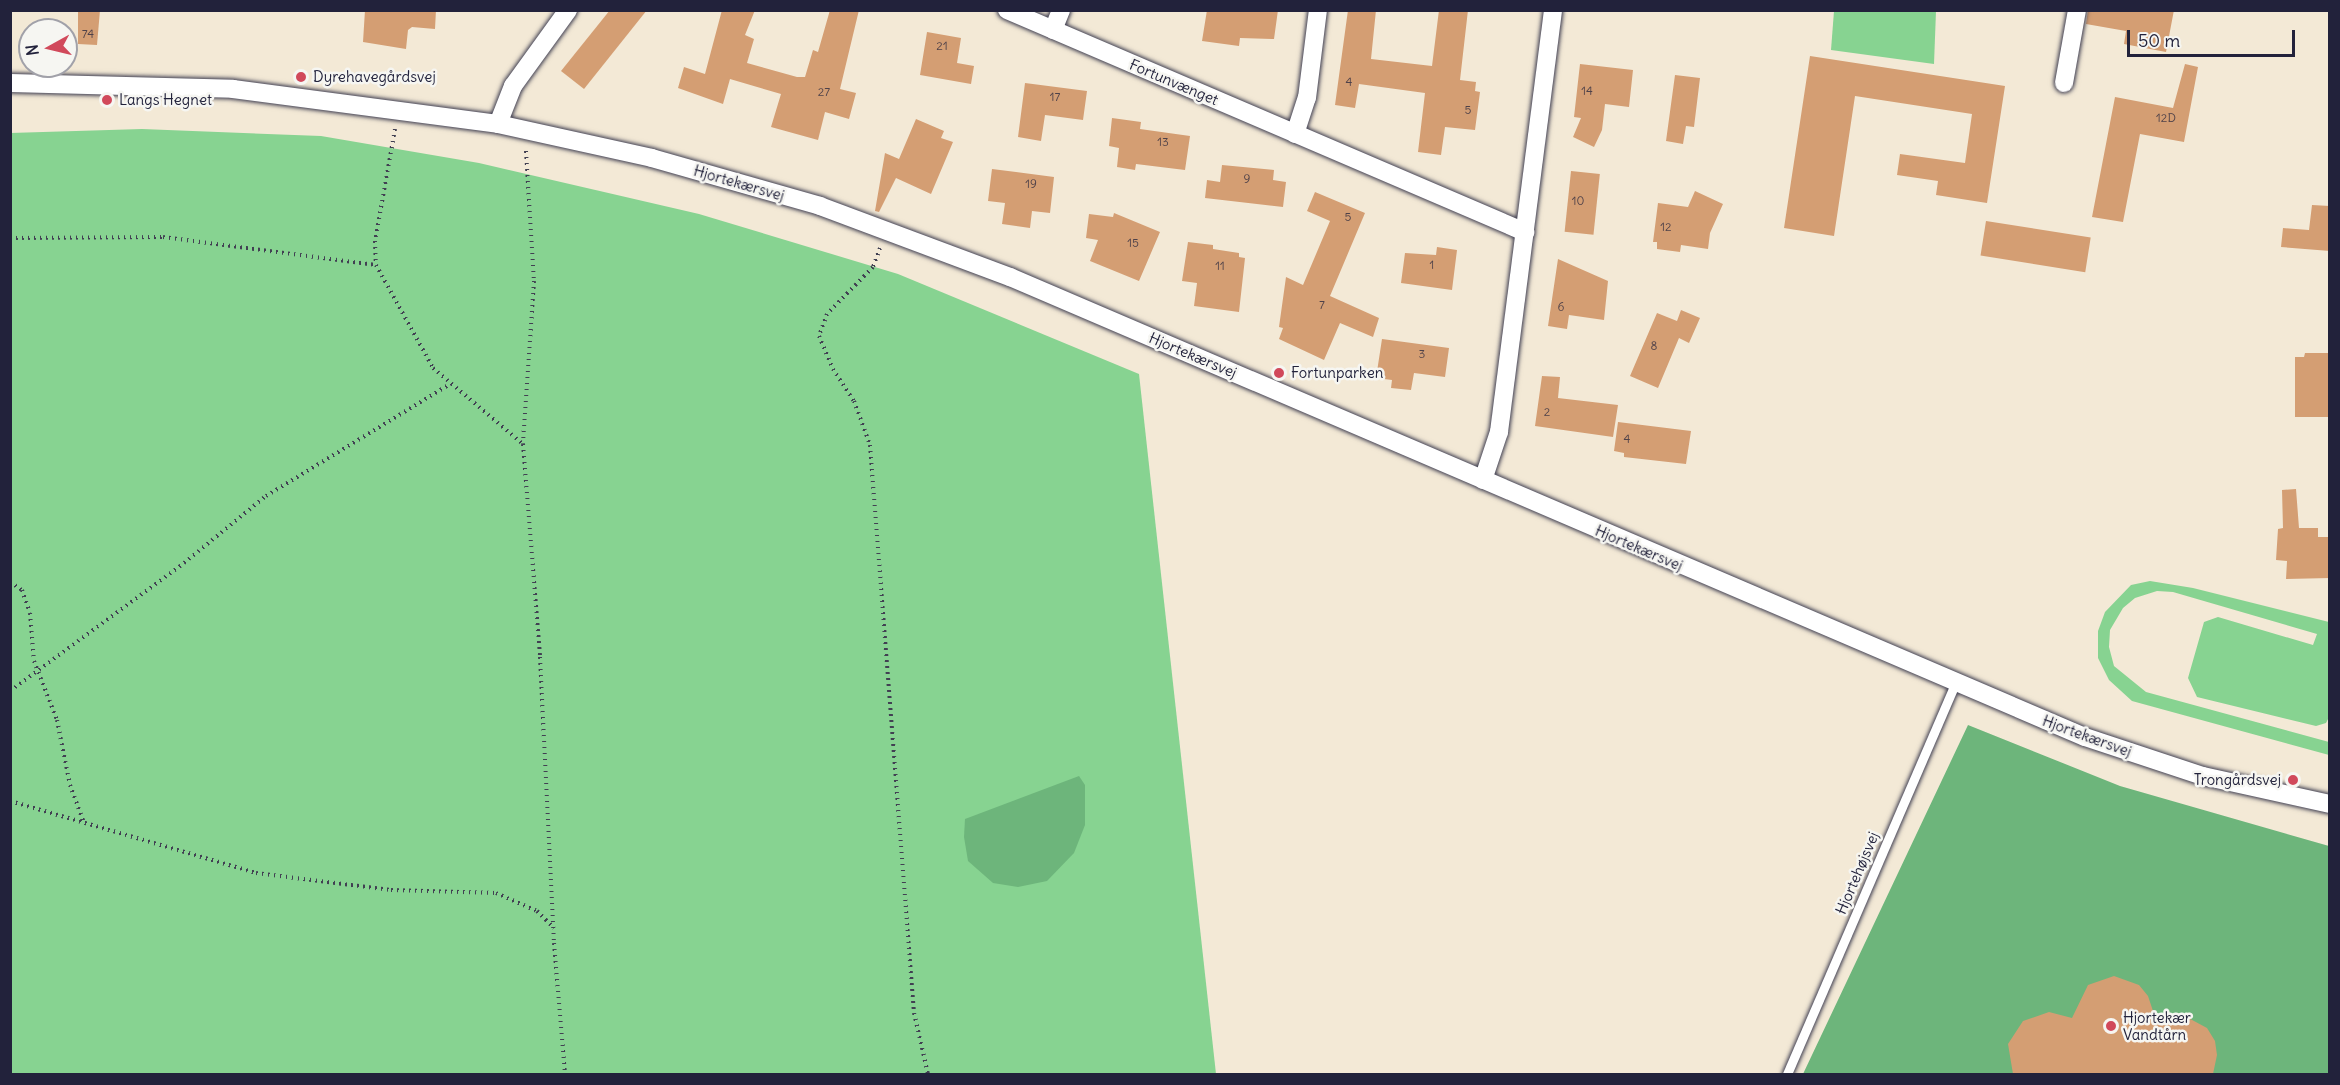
<!DOCTYPE html>
<html>
<head>
<meta charset="utf-8">
<style>
	body { margin:0 }
	#map { position:relative; width:2340px; height:1085px; overflow:hidden; background:#f3e9d6; font-family:Delius,sans-serif }
	div>[style] { position:absolute }
	[style*='--x'] { left:calc(var(--x)*1px); top:calc(var(--y)*1px); width:calc(var(--w)*1px); rotate:calc(var(--a)*1deg) }
	.green>* { inset:0; background:#87d391 }
	.forest>* { inset:0; background:#6db57b }
	.building>* { inset:0; background:#d49e73; transform-origin:0 0 }
	.path>* { height:4px; margin-top:-2px; transform-origin:0; background:repeating-linear-gradient(90deg,#414052 0 1.5px,transparent 0 6px) }
	.roads { filter:drop-shadow(0 0 2px #414052) drop-shadow(0 0 2px #414052) }
	.service>* { height:9px; margin:-4.5px; padding:0 4.5px; transform-origin:4.5px; border-radius:4.5px; background:#fff }
	.minor>* { height:18px; margin:-9px; padding:0 9px; transform-origin:9px; border-radius:9px; background:#fff }
	.dots>* { width:16px; height:16px; translate:-50% -50%; box-sizing:border-box; border:3px solid #f6f6f2; border-radius:50% }
	span { translate:-50% -50%; white-space:nowrap; text-align:center; line-height:1.15; -webkit-text-stroke:5px #f6f6f2; paint-order:stroke }
	.number-label { font-size:12px; color:#4e4149 }
	.number-label span { -webkit-text-stroke-width:0 }
	.poi-label { font-size:15px; color:#22223b }
	.left { translate:0 -50%; text-align:left }
	.right { translate:-100% -50%; text-align:right }
	.street-label { font-size:15px; color:#22223b }
	.frame { position:absolute; inset:0; border:12px solid #22223b; pointer-events:none }
	.north { position:absolute; left:18px; top:18px; width:60px; height:60px; box-sizing:border-box; background:#f6f6f2; border:2px solid #a1a1a9; border-radius:50%; rotate:262deg; font-size:16px; font-weight:700; line-height:24px; text-align:center; color:#22223b }
	.north::after { content:''; display:block; margin:auto; width:21px; height:27px; background:#d1495b; clip-path:polygon(50% 0,100% 100%,50% 72%,0 100%) }
	.scale { position:absolute; left:2127px; top:30px; width:168px; height:27px; box-sizing:border-box; border:3px solid #22223b; border-top:0; padding-left:8px; font-size:18px; line-height:21px; white-space:nowrap; color:#22223b; -webkit-text-stroke:4px #f6f6f2; paint-order:stroke }
</style>
</head>
<body>
<div id="map">
	<div class="green">
		<div style="clip-path:polygon(1834px 11px,1936px 11px,1934px 64px,1831px 50px)"></div>
		<div style="clip-path:polygon(142px 129px,321px 136px,479px 163px,699px 214px,898px 274px,1139px 374px,1216px 1074px,11px 1074px,10px 133px)"></div>
		<div style="clip-path:polygon(2150px 581px,2193px 588px,2329px 622px,2329px 717px,2326px 723px,2316px 726px,2197px 697px,2188px 678px,2204px 622px,2218px 617px,2313px 645px,2317px 634px,2173px 592px,2157px 591px,2135px 598px,2123px 608px,2110px 630px,2109px 647px,2114px 666px,2146px 692px,2329px 742px,2329px 755px,2132px 701px,2109px 680px,2098px 658px,2098px 631px,2105px 612px,2131px 585px)"></div>
	</div>
	<div class="forest">
		<div style="clip-path:polygon(1968px 725px,2120px 786px,2329px 846px,2329px 1074px,1803px 1074px)"></div>
		<div style="clip-path:polygon(1079px 776px,1085px 785px,1085px 825px,1074px 853px,1047px 881px,1018px 887px,993px 883px,968px 861px,964px 837px,965px 819px)"></div>
	</div>
	<div class="building">
		<div style="clip-path:polygon(78px 10px,100px 10px,97px 45px,78px 44px)"></div>
		<div style="clip-path:polygon(365px 10px,436px 10px,435px 29px,412px 27px,408px 30px,406px 49px,363px 42px)"></div>
		<div style="clip-path:polygon(610px 10px,647px 10px,584px 89px,561px 71px)"></div>
		<div style="clip-path:polygon(722px 10px,755px 10px,745px 35px,754px 39px,747px 63px,797px 77px,805px 77px,813px 50px,818px 52px,830px 10px,859px 10px,840px 89px,856px 93px,849px 119px,825px 112px,818px 140px,771px 127px,781px 94px,730px 79px,723px 104px,678px 88px,684px 67px,705px 74px)"></div>
		<div style="clip-path:polygon(1207px 10px,1278px 10px,1274px 39px,1240px 38px,1239px 46px,1202px 41px)"></div>
		<div style="clip-path:polygon(1348px 10px,1376px 10px,1371px 59px,1432px 66px,1439px 10px,1468px 10px,1460px 80px,1476px 82px,1475px 91px,1480px 92px,1475px 130px,1445px 127px,1441px 155px,1418px 152px,1425px 93px,1359px 84px,1355px 108px,1335px 105px)"></div>
		<div style="clip-path:polygon(2088px 10px,2174px 10px,2166px 52px,2124px 44px,2126px 31px,2086px 24px)"></div>
		<div style="clip-path:polygon(927px 32px,961px 38px,957px 63px,974px 66px,971px 84px,920px 75px)"></div>
		<div style="clip-path:polygon(1810px 56px,2005px 86px,1987px 203px,1936px 195px,1938px 181px,1897px 175px,1900px 154px,1965px 163px,1972px 114px,1855px 96px,1834px 236px,1784px 228px)"></div>
		<div style="clip-path:polygon(1580px 64px,1633px 70px,1629px 107px,1605px 104px,1602px 130px,1594px 147px,1573px 137px,1581px 118px,1574px 117px)"></div>
		<div style="clip-path:polygon(2185px 64px,2198px 67px,2184px 142px,2140px 134px,2123px 222px,2092px 217px,2115px 97px,2173px 108px)"></div>
		<div style="clip-path:polygon(1675px 75px,1700px 78px,1694px 127px,1686px 126px,1683px 144px,1666px 141px)"></div>
		<div style="clip-path:polygon(1025px 83px,1087px 91px,1083px 120px,1045px 115px,1041px 141px,1018px 137px)"></div>
		<div style="clip-path:polygon(1112px 118px,1141px 122px,1140px 129px,1190px 136px,1185px 170px,1136px 164px,1135px 170px,1117px 167px,1119px 148px,1109px 146px)"></div>
		<div style="clip-path:polygon(916px 119px,944px 131px,941px 138px,953px 142px,931px 194px,896px 178px,879px 212px,875px 211px,885px 153px,899px 159px)"></div>
		<div style="clip-path:polygon(1222px 165px,1274px 170px,1273px 180px,1286px 182px,1283px 207px,1205px 198px,1207px 180px,1220px 182px)"></div>
		<div style="clip-path:polygon(992px 169px,1054px 177px,1050px 213px,1032px 211px,1030px 228px,1002px 224px,1005px 203px,988px 201px)"></div>
		<div style="left:1571px;top:171px;width:29px;height:61px;rotate:6deg"></div>
		<div style="clip-path:polygon(1695px 191px,1723px 204px,1710px 233px,1708px 249px,1681px 245px,1680px 252px,1657px 249px,1657px 242px,1653px 242px,1658px 203px,1688px 207px)"></div>
		<div style="clip-path:polygon(1315px 192px,1365px 213px,1330px 296px,1379px 318px,1373px 337px,1340px 323px,1324px 360px,1279px 339px,1283px 328px,1279px 327px,1286px 277px,1303px 285px,1330px 221px,1307px 211px)"></div>
		<div style="clip-path:polygon(2312px 205px,2330px 206px,2330px 251px,2281px 247px,2283px 228px,2309px 230px)"></div>
		<div style="clip-path:polygon(1114px 213px,1160px 232px,1139px 281px,1090px 261px,1098px 240px,1086px 238px,1089px 214px,1113px 217px)"></div>
		<div style="left:1986px;top:221px;width:106px;height:35px;rotate:9deg"></div>
		<div style="clip-path:polygon(1188px 242px,1213px 245px,1213px 249px,1239px 253px,1239px 257px,1245px 258px,1239px 312px,1194px 306px,1197px 283px,1182px 281px)"></div>
		<div style="clip-path:polygon(1437px 247px,1457px 250px,1452px 290px,1401px 283px,1405px 253px,1436px 255px)"></div>
		<div style="clip-path:polygon(1558px 259px,1608px 281px,1604px 320px,1569px 315px,1567px 329px,1548px 326px)"></div>
		<div style="clip-path:polygon(1681px 310px,1700px 318px,1689px 343px,1679px 338px,1658px 388px,1630px 376px,1657px 313px,1677px 321px)"></div>
		<div style="clip-path:polygon(1382px 339px,1449px 348px,1445px 377px,1414px 373px,1411px 390px,1391px 388px,1392px 380px,1376px 378px)"></div>
		<div style="clip-path:polygon(2305px 353px,2330px 353px,2330px 417px,2295px 417px,2295px 357px,2304px 357px)"></div>
		<div style="clip-path:polygon(1542px 376px,1560px 377px,1558px 398px,1618px 405px,1613px 437px,1535px 426px)"></div>
		<div style="clip-path:polygon(1618px 422px,1691px 431px,1686px 464px,1624px 457px,1624px 453px,1614px 451px)"></div>
		<div style="clip-path:polygon(2296px 489px,2299px 528px,2318px 528px,2318px 537px,2330px 537px,2330px 578px,2286px 579px,2287px 561px,2276px 560px,2278px 529px,2283px 528px,2282px 490px)"></div>
		<div style="clip-path:polygon(2114px 976px,2139px 985px,2148px 996px,2155px 1017px,2181px 1014px,2207px 1028px,2215px 1041px,2217px 1055px,2213px 1074px,2013px 1074px,2008px 1044px,2023px 1021px,2049px 1012px,2072px 1018px,2088px 985px)"></div>
	</div>
	<div class="path">
		<div style="--x:395;--y:129;--w:114;--a:100.1"></div>
		<div style="--x:375;--y:241;--w:24;--a:88"></div>
		<div style="--x:376;--y:265;--w:118;--a:61"></div>
		<div style="--x:433;--y:368;--w:118;--a:40.2"></div>
		<div style="--x:526;--y:151;--w:130;--a:86.5"></div>
		<div style="--x:534;--y:281;--w:163;--a:93.9"></div>
		<div style="--x:523;--y:444;--w:214;--a:85.4"></div>
		<div style="--x:540;--y:657;--w:286;--a:87.2"></div>
		<div style="--x:554;--y:943;--w:131;--a:85.2"></div>
		<div style="--x:10;--y:238;--w:153;--a:-0.4"></div>
		<div style="--x:163;--y:237;--w:215;--a:7.5"></div>
		<div style="--x:880;--y:248;--w:20;--a:110"></div>
		<div style="--x:873;--y:267;--w:66;--a:134.4"></div>
		<div style="--x:827;--y:314;--w:23;--a:110"></div>
		<div style="--x:819;--y:336;--w:36;--a:67"></div>
		<div style="--x:833;--y:369;--w:38;--a:57"></div>
		<div style="--x:854;--y:401;--w:47;--a:70"></div>
		<div style="--x:870;--y:445;--w:570;--a:85.57"></div>
		<div style="--x:914;--y:1013;--w:63;--a:77.1"></div>
		<div style="--x:10;--y:582;--w:14;--a:34"></div>
		<div style="--x:22;--y:590;--w:24;--a:71"></div>
		<div style="--x:30;--y:613;--w:48;--a:85.2"></div>
		<div style="--x:34;--y:661;--w:63;--a:68.7"></div>
		<div style="--x:57;--y:720;--w:66;--a:78.7"></div>
		<div style="--x:70;--y:785;--w:40;--a:69.8"></div>
		<div style="--x:10;--y:691;--w:216;--a:-36.3"></div>
		<div style="--x:184;--y:563;--w:106;--a:-39.3"></div>
		<div style="--x:266;--y:496;--w:215;--a:-31.3"></div>
		<div style="--x:10;--y:801;--w:256;--a:16.3"></div>
		<div style="--x:256;--y:873;--w:136;--a:7.2"></div>
		<div style="--x:391;--y:890;--w:105;--a:1.6"></div>
		<div style="--x:496;--y:893;--w:45;--a:23.7"></div>
		<div style="--x:537;--y:911;--w:24;--a:45"></div>
	</div>
	<div class="roads">
		<div class="service">
			<div style="--x:1787;--y:1074;--w:426;--a:-66.7"></div>
		</div>
		<div class="minor">
			<div style="--x:1007;--y:10;--w:564;--a:23.2"></div>
			<div style="--x:1053;--y:30;--w:22;--a:-68"></div>
			<div style="--x:10;--y:83;--w:223;--a:1.5"></div>
			<div style="--x:233;--y:89;--w:267;--a:7.5"></div>
			<div style="--x:498;--y:124;--w:158;--a:12.4"></div>
			<div style="--x:652;--y:158;--w:175;--a:15.9"></div>
			<div style="--x:820;--y:206;--w:203;--a:20.5"></div>
			<div style="--x:1010;--y:277;--w:1169;--a:23.17"></div>
			<div style="--x:2085;--y:737;--w:124;--a:18.3"></div>
			<div style="--x:2203;--y:776;--w:130;--a:12.4"></div>
			<div style="--x:2064;--y:83;--w:74;--a:-79.9"></div>
			<div style="--x:498;--y:124;--w:41;--a:-68.5"></div>
			<div style="--x:513;--y:86;--w:94;--a:-54.1"></div>
			<div style="--x:1295;--y:134;--w:38;--a:-72"></div>
			<div style="--x:1307;--y:98;--w:89;--a:-82.9"></div>
			<div style="--x:1483;--y:480;--w:51;--a:-71.6"></div>
			<div style="--x:1499;--y:432;--w:425;--a:-82.7"></div>
		</div>
	</div>
	<div class="dots">
		<div style="left:301px;top:77px;background:#d1495b"></div>
		<div style="left:107px;top:100px;background:#d1495b"></div>
		<div style="left:1279px;top:373px;background:#d1495b"></div>
		<div style="left:2293px;top:780px;background:#d1495b"></div>
		<div style="left:2111px;top:1026px;background:#d1495b"></div>
	</div>
	<div class="number-label">
		<span style="left:88px;top:34px">74</span>
		<span style="left:942px;top:46px">21</span>
		<span style="left:1349px;top:82px">4</span>
		<span style="left:1587px;top:91px">14</span>
		<span style="left:824px;top:92px">27</span>
		<span style="left:1055px;top:97px">17</span>
		<span style="left:1468px;top:110px">5</span>
		<span style="left:2166px;top:118px">12D</span>
		<span style="left:1163px;top:142px">13</span>
		<span style="left:1247px;top:179px">9</span>
		<span style="left:1031px;top:184px">19</span>
		<span style="left:1578px;top:201px">10</span>
		<span style="left:1348px;top:217px">5</span>
		<span style="left:1666px;top:227px">12</span>
		<span style="left:1133px;top:243px">15</span>
		<span style="left:1432px;top:265px">1</span>
		<span style="left:1220px;top:266px">11</span>
		<span style="left:1322px;top:305px">7</span>
		<span style="left:1561px;top:307px">6</span>
		<span style="left:1654px;top:346px">8</span>
		<span style="left:1422px;top:354px">3</span>
		<span style="left:1547px;top:412px">2</span>
		<span style="left:1627px;top:439px">4</span>
	</div>
	<div class="poi-label">
		<span class="left" style="left:313px;top:77px">Dyrehavegårdsvej</span>
		<span class="left" style="left:119px;top:100px">Langs Hegnet</span>
		<span class="left" style="left:1291px;top:373px">Fortunparken</span>
		<span class="right" style="left:2281px;top:780px">Trongårdsvej</span>
		<span class="left" style="left:2123px;top:1026px">Hjortekær<br>Vandtårn</span>
	</div>
	<div class="street-label">
		<span style="left:1174px;top:82px;rotate:23deg">Fortunvænget</span>
		<span style="left:739px;top:183px;rotate:16deg">Hjortekærsvej</span>
		<span style="left:1193px;top:355px;rotate:23deg">Hjortekærsvej</span>
		<span style="left:1639px;top:548px;rotate:23deg">Hjortekærsvej</span>
		<span style="left:2087px;top:736px;rotate:20deg">Hjortekærsvej</span>
		<span style="left:1857px;top:873px;rotate:-67deg">Hjortehøjsvej</span>
	</div>
	<div class="frame"></div>
	<div class="north">N</div>
	<div class="scale">50 m</div>
</div>
</body>
</html>
